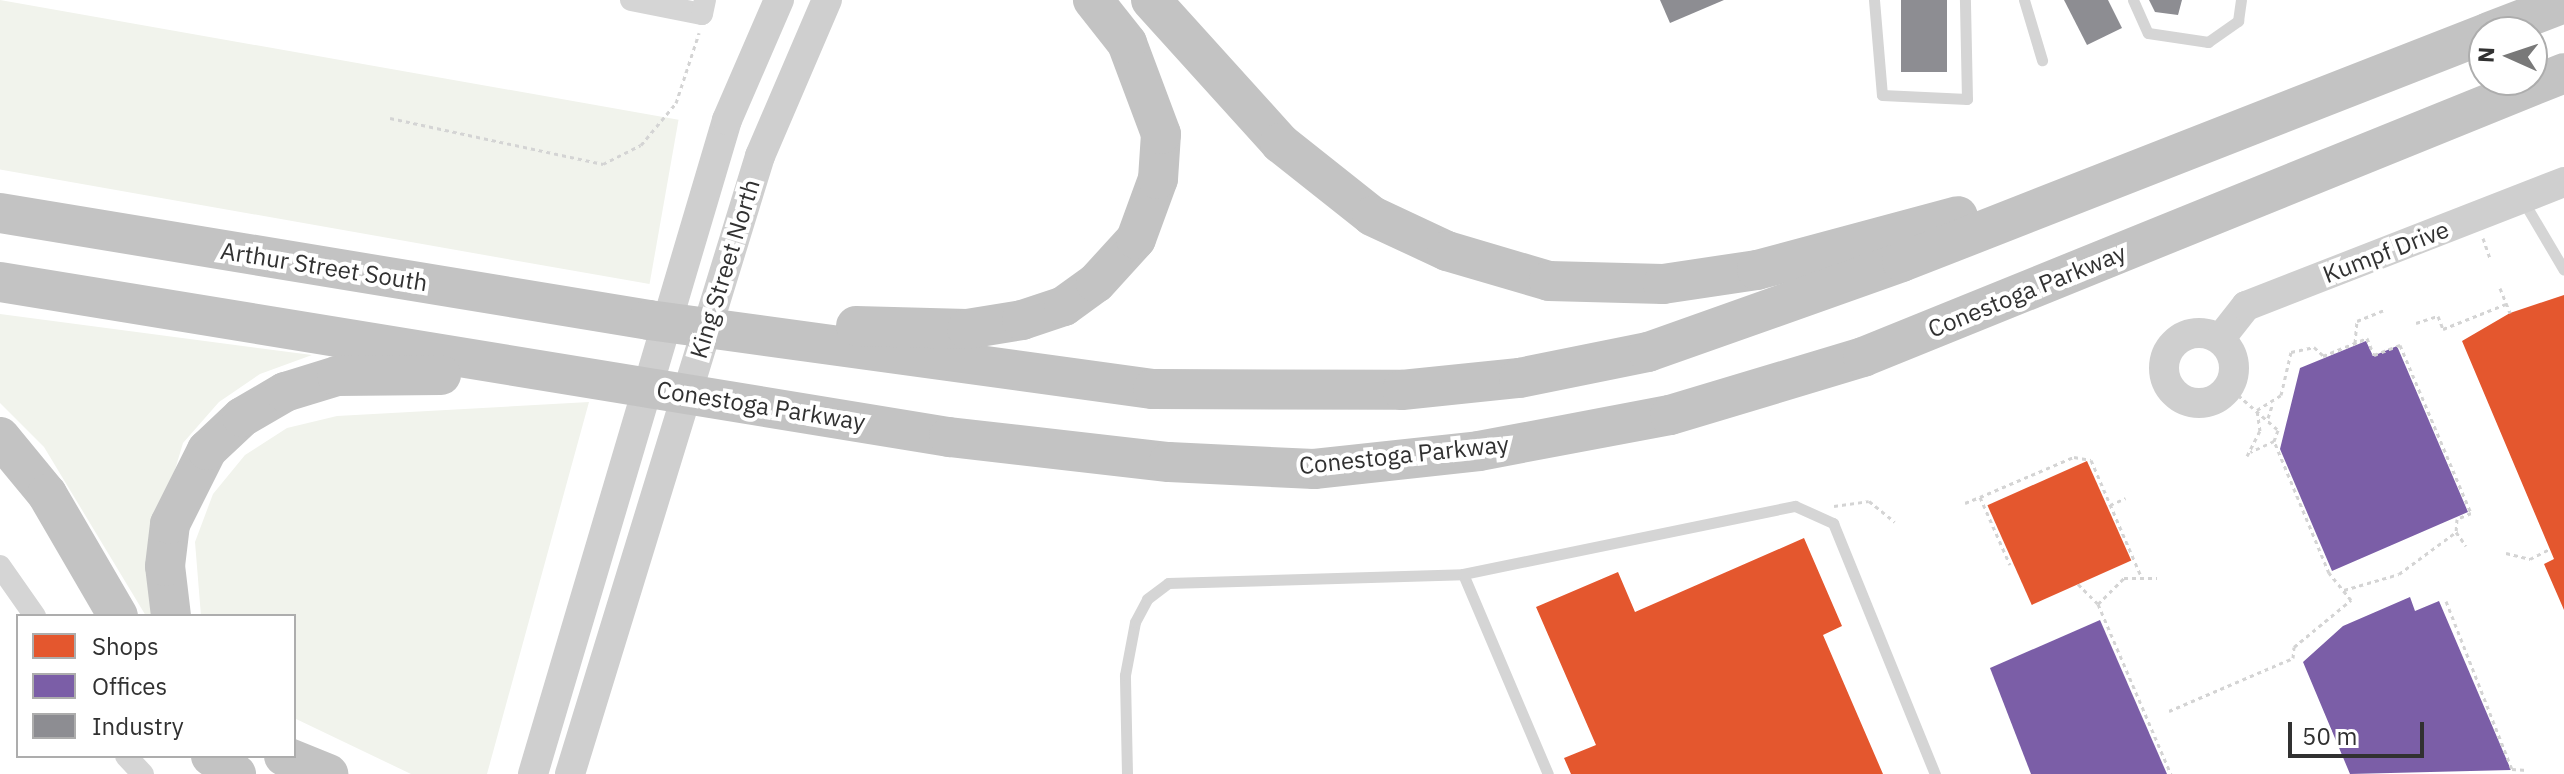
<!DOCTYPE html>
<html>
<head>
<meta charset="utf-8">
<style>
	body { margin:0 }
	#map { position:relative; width:2564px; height:774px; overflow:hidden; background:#fff; font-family:"IBM Plex Sans",sans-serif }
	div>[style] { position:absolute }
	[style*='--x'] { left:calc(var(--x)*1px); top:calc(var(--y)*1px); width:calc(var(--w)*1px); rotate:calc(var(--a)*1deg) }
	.green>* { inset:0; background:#f1f3ec; transform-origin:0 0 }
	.shops>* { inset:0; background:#e4572e; transform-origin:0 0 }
	.offices>* { inset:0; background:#7b5ea7 }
	.industry>* { inset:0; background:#8d8d92; transform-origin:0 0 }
	.path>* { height:3px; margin-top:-1.5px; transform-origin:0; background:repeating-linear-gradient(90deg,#d4d4d4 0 4px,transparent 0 8px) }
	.lane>* { height:11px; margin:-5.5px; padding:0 5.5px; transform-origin:5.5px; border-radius:5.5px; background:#d5d5d5 }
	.street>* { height:22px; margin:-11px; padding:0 11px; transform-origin:11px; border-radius:11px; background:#d5d5d5 }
	.secondary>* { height:30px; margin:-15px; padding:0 15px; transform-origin:15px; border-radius:15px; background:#cfcfcf }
	.secondary>.ring { margin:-15px; padding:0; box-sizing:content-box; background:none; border:30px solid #cfcfcf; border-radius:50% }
	.highway>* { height:40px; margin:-20px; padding:0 20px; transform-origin:20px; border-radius:20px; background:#c3c3c3 }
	span { translate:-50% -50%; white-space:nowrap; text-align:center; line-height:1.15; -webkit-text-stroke:8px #fff; paint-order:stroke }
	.street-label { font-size:24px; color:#313131 }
	.legend { position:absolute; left:16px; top:614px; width:280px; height:144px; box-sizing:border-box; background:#fff; border:2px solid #adadad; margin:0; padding:10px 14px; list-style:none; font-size:24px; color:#313131 }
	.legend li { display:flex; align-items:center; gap:16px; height:40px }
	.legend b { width:40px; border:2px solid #adadad }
	.north { position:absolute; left:2468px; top:16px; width:80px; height:80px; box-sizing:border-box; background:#fff; border:2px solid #adadad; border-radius:50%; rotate:273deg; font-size:22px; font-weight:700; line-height:32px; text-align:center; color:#313131 }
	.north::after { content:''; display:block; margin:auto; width:28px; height:36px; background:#797979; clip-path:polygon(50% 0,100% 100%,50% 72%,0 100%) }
	.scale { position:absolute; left:2288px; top:722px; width:136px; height:36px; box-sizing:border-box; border:4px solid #313131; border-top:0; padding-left:10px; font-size:24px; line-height:28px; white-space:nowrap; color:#313131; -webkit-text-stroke:6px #fff; paint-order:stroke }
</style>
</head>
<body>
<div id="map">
	<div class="green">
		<div style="left:0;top:0;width:689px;height:167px;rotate:10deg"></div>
		<div style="clip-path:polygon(0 314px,312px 355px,260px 374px,219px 402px,183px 443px,148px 560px,157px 616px,146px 616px,44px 447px,0 403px)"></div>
		<div style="clip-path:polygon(589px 402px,487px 774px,411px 774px,294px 718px,294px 616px,201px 616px,195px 542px,213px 494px,245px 455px,287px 428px,337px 416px)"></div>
	</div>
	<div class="shops">
		<div style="clip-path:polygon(2564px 295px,2564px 610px,2544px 564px,2554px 559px,2462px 341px,2510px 313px)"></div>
		<div style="left:2087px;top:461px;width:109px;height:109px;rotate:66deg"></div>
		<div style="clip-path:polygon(1804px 538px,1842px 626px,1823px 635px,1883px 774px,1571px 774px,1564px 758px,1596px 745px,1536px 607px,1618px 572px,1635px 612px)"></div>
	</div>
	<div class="offices">
		<div style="clip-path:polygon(2366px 341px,2373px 356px,2397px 346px,2468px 512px,2332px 571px,2280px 449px,2300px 368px)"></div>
		<div style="clip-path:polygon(2410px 597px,2415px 611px,2439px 601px,2511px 770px,2350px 774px,2303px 662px,2343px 626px)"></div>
		<div style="clip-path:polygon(2100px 620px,2167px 774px,2031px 774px,1990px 668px)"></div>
	</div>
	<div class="industry">
		<div style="clip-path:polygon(1660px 0,1724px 0,1670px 23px)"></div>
		<div style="left:1901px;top:0;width:46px;height:72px"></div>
		<div style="clip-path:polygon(2064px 0,2108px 0,2122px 28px,2087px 45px)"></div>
		<div style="clip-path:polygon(2149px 0,2182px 0,2178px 15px,2155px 12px)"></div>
	</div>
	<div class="path">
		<div style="--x:390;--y:118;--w:218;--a:12.2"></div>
		<div style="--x:603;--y:164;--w:42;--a:-26.6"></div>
		<div style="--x:641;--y:145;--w:55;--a:-50.2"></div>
		<div style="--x:676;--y:103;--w:74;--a:-71.8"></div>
		<div style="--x:2483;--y:238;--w:21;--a:71"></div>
		<div style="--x:2500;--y:288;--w:27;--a:68"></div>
		<div style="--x:2416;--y:323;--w:23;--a:-18"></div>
		<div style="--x:2438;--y:316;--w:14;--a:69"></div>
		<div style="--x:2443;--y:329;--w:68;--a:-21.6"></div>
		<div style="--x:2355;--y:343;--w:22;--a:-85"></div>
		<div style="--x:2357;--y:321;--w:29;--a:-22"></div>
		<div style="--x:2323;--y:356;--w:48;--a:-22.2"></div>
		<div style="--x:2367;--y:338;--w:18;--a:68"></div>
		<div style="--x:2374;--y:355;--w:28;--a:-21"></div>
		<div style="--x:2400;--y:345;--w:182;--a:67.1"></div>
		<div style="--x:2471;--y:513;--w:15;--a:157"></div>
		<div style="--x:2457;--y:519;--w:13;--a:94"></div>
		<div style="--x:2238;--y:395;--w:53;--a:41.2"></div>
		<div style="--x:2278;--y:430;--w:12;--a:110"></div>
		<div style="--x:2274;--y:441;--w:26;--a:155"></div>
		<div style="--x:2268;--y:418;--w:16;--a:-72"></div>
		<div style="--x:2247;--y:456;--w:28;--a:-63"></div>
		<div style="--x:2260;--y:431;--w:21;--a:-98"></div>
		<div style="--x:2257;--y:410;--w:28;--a:-32"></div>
		<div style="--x:2281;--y:395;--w:44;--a:-76.9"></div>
		<div style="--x:2291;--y:352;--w:24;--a:-12"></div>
		<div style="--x:2314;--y:347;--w:16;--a:43"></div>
		<div style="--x:1980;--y:497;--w:102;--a:-23.1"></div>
		<div style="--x:2074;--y:457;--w:17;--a:10"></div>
		<div style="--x:2091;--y:460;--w:126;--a:66.7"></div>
		<div style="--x:1965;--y:503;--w:16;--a:-22"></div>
		<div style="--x:1980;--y:497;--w:74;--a:66.2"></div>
		<div style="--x:2110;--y:505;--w:17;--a:-24"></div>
		<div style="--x:1834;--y:506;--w:35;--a:-8"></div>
		<div style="--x:1869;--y:501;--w:33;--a:39"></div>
		<div style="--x:2506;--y:553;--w:25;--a:14"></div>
		<div style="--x:2530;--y:559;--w:22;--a:-27"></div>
		<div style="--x:2078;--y:584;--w:28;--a:45"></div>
		<div style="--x:2098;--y:604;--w:185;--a:66.8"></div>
		<div style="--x:2344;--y:590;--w:57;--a:-16.2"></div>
		<div style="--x:2399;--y:574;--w:71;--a:-36.4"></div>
		<div style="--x:2456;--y:532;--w:17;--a:54"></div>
		<div style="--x:2446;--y:601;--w:180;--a:68.6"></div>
		<div style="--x:2512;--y:769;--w:15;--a:4"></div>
		<div style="--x:2098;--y:604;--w:37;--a:-45"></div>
		<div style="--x:2124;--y:578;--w:33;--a:0"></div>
		<div style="--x:2169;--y:711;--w:135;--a:-23.1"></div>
		<div style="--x:2293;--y:658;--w:11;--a:-85"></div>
		<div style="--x:2294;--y:647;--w:74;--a:-39.5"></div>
		<div style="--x:2351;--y:600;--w:35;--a:-129"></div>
		<div style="--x:2329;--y:573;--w:143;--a:-112.6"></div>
	</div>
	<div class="lane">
		<div style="--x:1874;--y:0;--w:95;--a:85.2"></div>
		<div style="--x:1882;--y:95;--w:85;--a:2.7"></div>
		<div style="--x:1967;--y:99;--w:99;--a:-91.2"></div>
		<div style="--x:2024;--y:0;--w:63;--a:73.3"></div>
		<div style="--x:2133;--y:0;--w:36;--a:66"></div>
		<div style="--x:2148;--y:33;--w:61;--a:8.5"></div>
		<div style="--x:2208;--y:42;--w:37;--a:-35"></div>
		<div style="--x:2238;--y:21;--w:21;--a:-82"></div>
		<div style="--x:2522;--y:199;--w:82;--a:59.4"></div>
		<div style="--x:1463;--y:574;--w:217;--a:67"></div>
		<div style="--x:1127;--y:774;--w:99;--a:-91.2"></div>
		<div style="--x:1125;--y:675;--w:54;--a:-79.3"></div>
		<div style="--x:1135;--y:622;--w:26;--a:-62"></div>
		<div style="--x:1147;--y:599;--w:26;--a:-37"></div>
		<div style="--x:1168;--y:583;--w:295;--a:-1.7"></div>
		<div style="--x:1463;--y:574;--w:339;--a:-11.6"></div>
		<div style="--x:1795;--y:506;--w:42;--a:24.1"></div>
		<div style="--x:1833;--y:523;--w:271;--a:67.9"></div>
	</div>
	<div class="street">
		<div style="--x:631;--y:0;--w:72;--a:11.2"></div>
		<div style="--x:702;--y:14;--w:14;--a:-78"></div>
		<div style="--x:0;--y:566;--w:61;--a:55"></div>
		<div style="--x:126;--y:756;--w:25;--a:47"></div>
	</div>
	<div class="secondary">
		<div class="ring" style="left:2164px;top:333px;width:40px;height:40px"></div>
		<div style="--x:2220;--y:339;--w:42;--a:-51.8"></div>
		<div style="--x:2246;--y:306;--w:341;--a:-21.3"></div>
		<div style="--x:533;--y:774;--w:682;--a:-73.48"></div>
		<div style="--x:727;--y:120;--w:131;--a:-66.6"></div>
		<div style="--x:570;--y:774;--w:647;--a:-72.91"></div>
		<div style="--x:760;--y:156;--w:170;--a:-66.8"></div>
	</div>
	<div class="highway">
		<div style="--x:1151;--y:0;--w:193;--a:47.9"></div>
		<div style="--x:1280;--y:143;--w:117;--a:38.4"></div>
		<div style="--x:1372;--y:216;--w:83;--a:25"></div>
		<div style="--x:1447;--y:251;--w:106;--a:16.4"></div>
		<div style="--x:1549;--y:281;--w:114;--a:1.5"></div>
		<div style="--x:1663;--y:284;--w:95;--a:-8.5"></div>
		<div style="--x:1757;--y:270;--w:208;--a:-15"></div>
		<div style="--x:2489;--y:32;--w:80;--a:-21.1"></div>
		<div style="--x:0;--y:213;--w:658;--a:9.36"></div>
		<div style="--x:649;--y:320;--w:509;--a:7.8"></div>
		<div style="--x:1153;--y:389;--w:249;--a:0.2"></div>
		<div style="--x:1402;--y:390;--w:118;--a:-5.9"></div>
		<div style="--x:1519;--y:378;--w:132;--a:-11.4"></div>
		<div style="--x:1648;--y:352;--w:269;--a:-19.5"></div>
		<div style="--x:1902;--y:262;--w:625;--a:-21.39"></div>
		<div style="--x:0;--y:282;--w:962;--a:9.28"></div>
		<div style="--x:949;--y:437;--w:221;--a:6.5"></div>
		<div style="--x:1169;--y:462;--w:145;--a:2.8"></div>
		<div style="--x:1314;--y:469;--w:166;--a:-6.2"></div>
		<div style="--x:1479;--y:451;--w:194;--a:-10.7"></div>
		<div style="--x:1670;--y:415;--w:202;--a:-16.7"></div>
		<div style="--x:1863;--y:357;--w:756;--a:-22.05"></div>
		<div style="--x:856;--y:326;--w:111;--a:1.5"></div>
		<div style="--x:967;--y:329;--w:56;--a:-9.3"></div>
		<div style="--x:1022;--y:320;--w:44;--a:-18.4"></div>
		<div style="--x:1064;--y:306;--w:39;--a:-36"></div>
		<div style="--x:1096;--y:283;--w:59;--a:-47.7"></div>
		<div style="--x:1136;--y:239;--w:64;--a:-69.9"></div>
		<div style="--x:1158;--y:179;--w:45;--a:-86.2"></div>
		<div style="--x:1161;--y:134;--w:97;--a:-110.5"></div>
		<div style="--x:1127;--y:43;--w:55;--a:-128.3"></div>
		<div style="--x:0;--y:437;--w:74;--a:50.5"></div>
		<div style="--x:47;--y:494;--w:141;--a:59.8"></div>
		<div style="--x:171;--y:616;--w:50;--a:-96.8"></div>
		<div style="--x:165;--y:566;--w:42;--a:-83.2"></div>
		<div style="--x:170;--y:524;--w:83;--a:-63.4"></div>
		<div style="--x:207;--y:450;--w:48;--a:-43.3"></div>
		<div style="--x:242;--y:417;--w:50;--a:-30.2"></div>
		<div style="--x:285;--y:392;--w:54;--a:-17.1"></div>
		<div style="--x:337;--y:376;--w:104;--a:-0.6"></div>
		<div style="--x:211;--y:756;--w:31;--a:36"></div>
		<div style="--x:284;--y:756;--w:48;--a:22.2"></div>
	</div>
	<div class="street-label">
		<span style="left:2386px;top:252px;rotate:-21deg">Kumpf Drive</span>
		<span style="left:324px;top:267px;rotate:9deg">Arthur Street South</span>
		<span style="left:725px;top:269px;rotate:-73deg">King Street North</span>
		<span style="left:2027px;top:291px;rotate:-22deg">Conestoga Parkway</span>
		<span style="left:761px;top:406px;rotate:9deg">Conestoga Parkway</span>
		<span style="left:1404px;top:455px;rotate:-6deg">Conestoga Parkway</span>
	</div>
	<ul class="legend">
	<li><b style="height:22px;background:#e4572e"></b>Shops</li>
	<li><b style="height:22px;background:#7b5ea7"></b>Offices</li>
	<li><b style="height:22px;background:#8d8d92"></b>Industry</li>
	</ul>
	<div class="north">N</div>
	<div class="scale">50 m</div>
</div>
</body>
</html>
